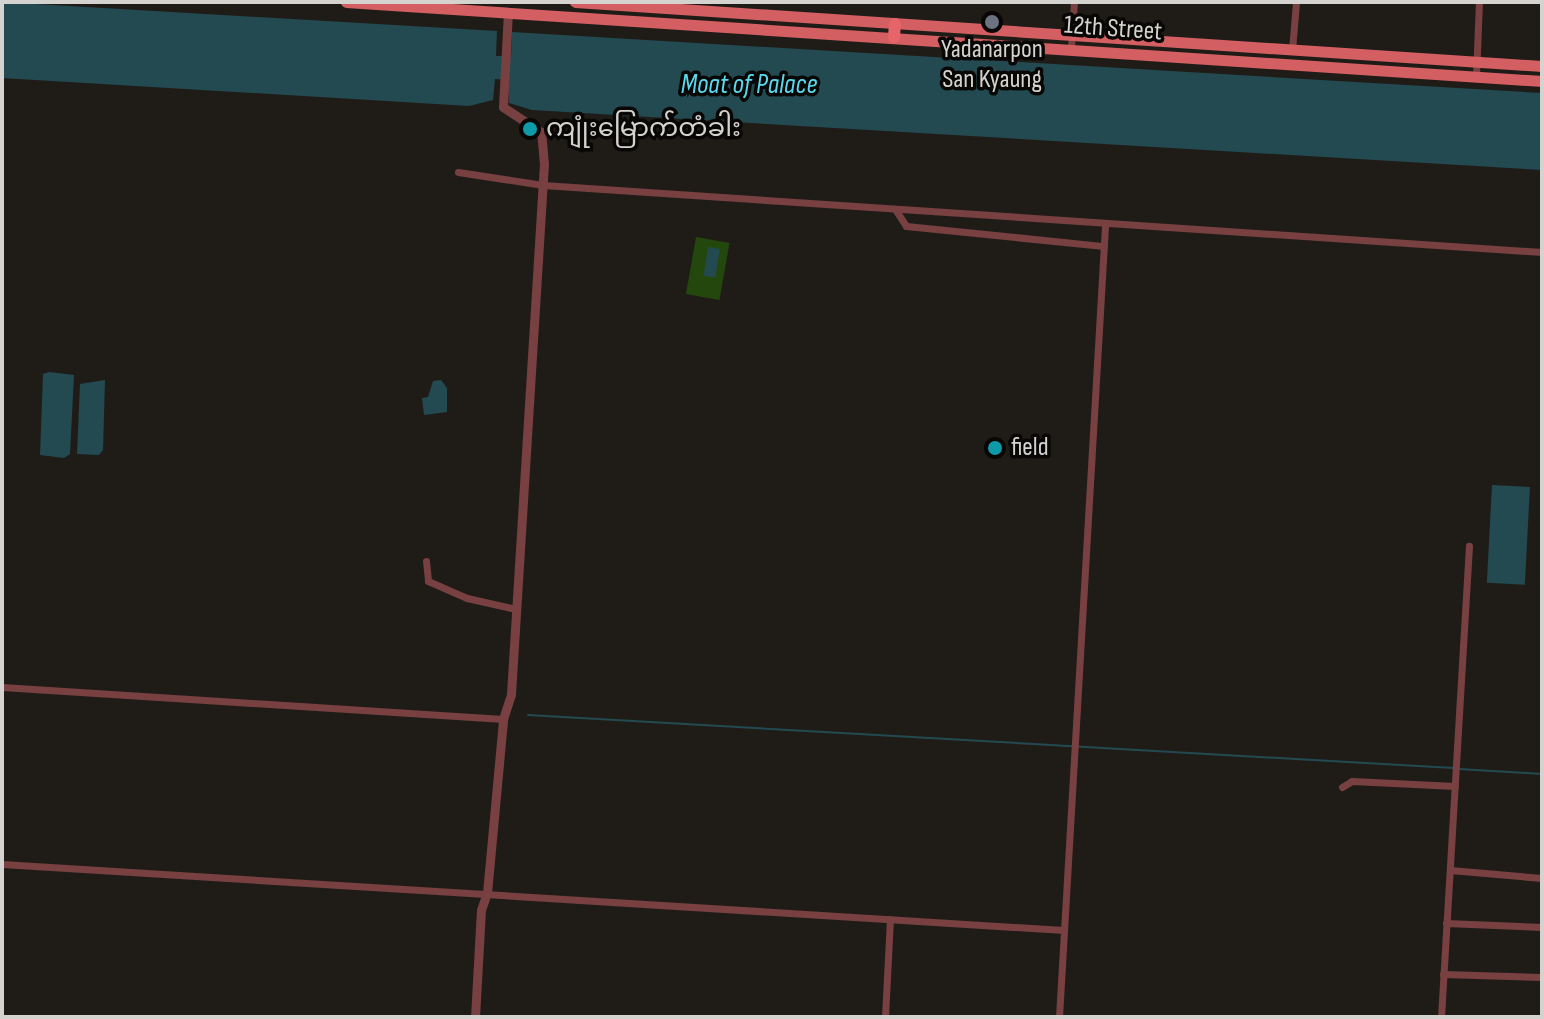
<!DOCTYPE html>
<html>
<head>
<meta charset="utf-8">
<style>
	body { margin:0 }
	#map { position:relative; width:1544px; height:1019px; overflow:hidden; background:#1f1c18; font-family:"Sofia Sans Condensed","Noto Sans Myanmar",sans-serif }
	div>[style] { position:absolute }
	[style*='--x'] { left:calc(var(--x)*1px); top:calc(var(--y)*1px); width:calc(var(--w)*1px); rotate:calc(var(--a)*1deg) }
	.green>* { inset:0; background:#23470d; transform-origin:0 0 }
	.water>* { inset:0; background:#234a51; transform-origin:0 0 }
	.stream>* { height:2px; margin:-1px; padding:0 1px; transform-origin:1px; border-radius:1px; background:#234a51 }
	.minor>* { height:7px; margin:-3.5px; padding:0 3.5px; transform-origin:3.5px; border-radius:3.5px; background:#784040 }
	.tertiary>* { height:9px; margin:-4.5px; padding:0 4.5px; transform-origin:4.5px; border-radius:4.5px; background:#784040 }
	.primary>* { height:11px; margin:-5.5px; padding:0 5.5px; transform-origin:5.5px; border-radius:5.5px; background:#d45f62 }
	.trunk>* { height:12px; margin:-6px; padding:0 6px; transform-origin:6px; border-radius:6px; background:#e66568 }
	.dots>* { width:22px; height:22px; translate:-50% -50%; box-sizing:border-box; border:4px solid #080705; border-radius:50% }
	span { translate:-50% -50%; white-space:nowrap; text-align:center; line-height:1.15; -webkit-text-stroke:7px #080705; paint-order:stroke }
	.street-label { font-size:26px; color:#d5d3d0 }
	.poi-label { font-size:26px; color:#d5d3d0 }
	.left { translate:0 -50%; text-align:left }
	.water-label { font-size:28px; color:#59d9ef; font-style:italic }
	.frame { position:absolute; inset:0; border:4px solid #d5d3d0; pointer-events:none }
</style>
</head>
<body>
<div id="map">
	<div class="green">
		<div style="left:696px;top:237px;width:34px;height:58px;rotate:10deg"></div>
	</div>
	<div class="water">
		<div style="clip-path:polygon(2px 2px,497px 31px,496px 56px,511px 56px,512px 32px,1542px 93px,1542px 170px,532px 110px,509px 103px,509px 80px,495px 79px,493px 100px,469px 106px,2px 78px)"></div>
		<div style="left:708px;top:247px;width:12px;height:29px;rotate:9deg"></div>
		<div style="clip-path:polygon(49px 372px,74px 375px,70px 454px,64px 458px,40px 455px,43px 374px)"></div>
		<div style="clip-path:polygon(105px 380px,103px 450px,99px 455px,77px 454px,80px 384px)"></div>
		<div style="clip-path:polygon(441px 380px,447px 388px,447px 412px,424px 415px,422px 398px,428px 397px,433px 381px)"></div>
		<div style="left:1492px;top:485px;width:38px;height:98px;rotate:3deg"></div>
	</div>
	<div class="stream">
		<div style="--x:528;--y:715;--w:927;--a:3.28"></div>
		<div style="--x:1459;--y:769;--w:83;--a:3.4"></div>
	</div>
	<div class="minor">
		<div style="--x:1071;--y:48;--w:46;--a:-86.3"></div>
		<div style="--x:1292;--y:50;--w:48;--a:-85.2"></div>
		<div style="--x:1476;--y:76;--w:74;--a:-87.7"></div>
		<div style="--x:458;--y:172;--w:86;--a:8.7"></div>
		<div style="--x:543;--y:185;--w:1001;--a:3.84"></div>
		<div style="--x:895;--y:209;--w:20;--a:57"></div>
		<div style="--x:906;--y:226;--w:199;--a:5.8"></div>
		<div style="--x:426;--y:561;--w:20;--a:84"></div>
		<div style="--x:428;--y:581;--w:43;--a:23.6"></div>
		<div style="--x:467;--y:598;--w:50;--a:12.7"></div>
		<div style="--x:2;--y:687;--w:502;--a:3.65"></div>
		<div style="--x:1342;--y:787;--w:12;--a:-31"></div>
		<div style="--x:1352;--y:781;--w:103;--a:2.8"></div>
		<div style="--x:2;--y:864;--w:1064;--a:3.56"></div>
		<div style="--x:1450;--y:870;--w:92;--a:5"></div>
		<div style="--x:1446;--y:923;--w:96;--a:2.4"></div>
		<div style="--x:1443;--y:974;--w:99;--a:1.7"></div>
		<div style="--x:885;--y:1017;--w:98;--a:-87.1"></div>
		<div style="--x:1059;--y:1017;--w:792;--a:-86.67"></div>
		<div style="--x:1441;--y:1017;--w:472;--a:-86.6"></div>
	</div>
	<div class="tertiary">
		<div style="--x:475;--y:1017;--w:107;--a:-86.8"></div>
		<div style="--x:481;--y:910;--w:18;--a:-71"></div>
		<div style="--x:487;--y:893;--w:175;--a:-84.7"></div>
		<div style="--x:503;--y:719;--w:26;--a:-72"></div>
		<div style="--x:511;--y:694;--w:531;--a:-86.44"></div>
		<div style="--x:544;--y:164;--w:32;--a:-95"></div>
		<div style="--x:541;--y:132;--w:45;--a:-146.7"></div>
		<div style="--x:503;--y:107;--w:95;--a:-87"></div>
	</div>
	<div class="primary">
		<div style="--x:346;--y:2;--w:1199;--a:3.78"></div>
		<div style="--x:575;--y:2;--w:969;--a:3.79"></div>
	</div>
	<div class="trunk">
		<div style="--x:894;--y:37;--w:13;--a:-86"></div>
	</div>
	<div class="dots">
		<div style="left:992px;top:22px;background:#6b7280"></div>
		<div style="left:530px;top:129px;background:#0f9aa8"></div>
		<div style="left:995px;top:448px;background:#0f9aa8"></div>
	</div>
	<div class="street-label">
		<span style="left:1113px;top:29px;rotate:4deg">12th Street</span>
	</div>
	<div class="poi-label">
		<span style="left:992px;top:65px">Yadanarpon<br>San Kyaung</span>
		<span class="left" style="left:546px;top:129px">ကျုံးမြောက်တံခါး</span>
		<span class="left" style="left:1011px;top:448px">field</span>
	</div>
	<div class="water-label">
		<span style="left:749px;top:85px">Moat of Palace</span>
	</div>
	<div class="frame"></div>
</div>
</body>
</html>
